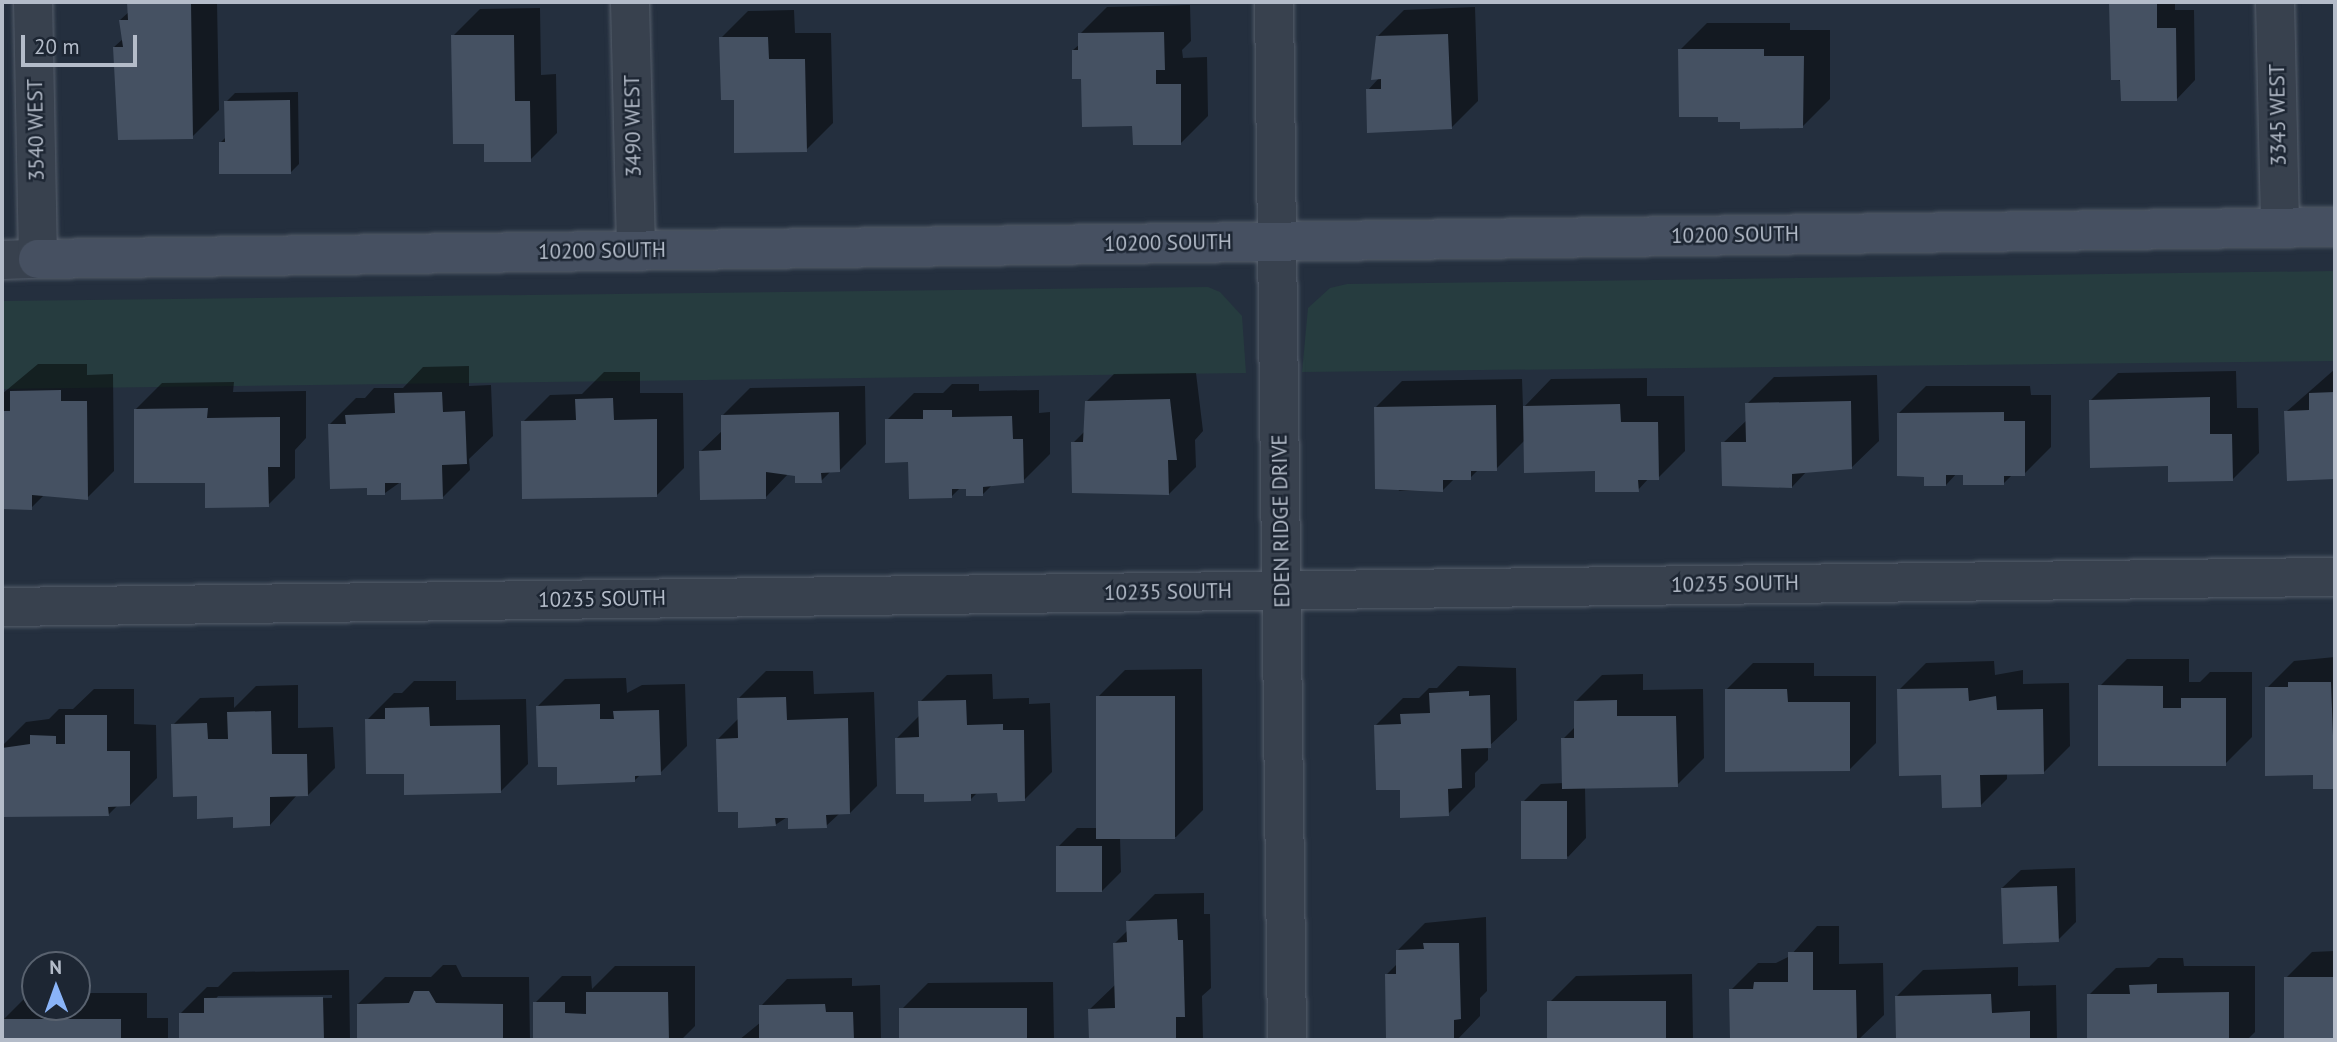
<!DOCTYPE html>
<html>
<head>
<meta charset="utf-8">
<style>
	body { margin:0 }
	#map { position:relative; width:2337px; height:1042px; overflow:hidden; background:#242f3e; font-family:"PT Sans",sans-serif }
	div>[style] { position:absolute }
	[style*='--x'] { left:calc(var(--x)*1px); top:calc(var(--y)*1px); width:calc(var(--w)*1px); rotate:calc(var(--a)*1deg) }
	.green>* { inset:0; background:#263c3f }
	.shadow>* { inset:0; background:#0007 }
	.building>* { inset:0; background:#455162; transform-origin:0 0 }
	.roads { filter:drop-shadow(0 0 2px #565f6c) drop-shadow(0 0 2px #565f6c) }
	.street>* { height:38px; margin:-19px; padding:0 19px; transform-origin:19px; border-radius:19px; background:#38414e }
	.secondary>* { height:38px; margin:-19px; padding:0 19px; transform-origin:19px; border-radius:19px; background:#465061 }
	span { translate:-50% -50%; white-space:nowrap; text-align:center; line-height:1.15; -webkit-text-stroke:5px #1d2633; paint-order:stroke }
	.street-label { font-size:21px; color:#b4bcc9 }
	.frame { position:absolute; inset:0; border:4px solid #b4bcc9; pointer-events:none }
	.north { position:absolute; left:21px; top:951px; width:70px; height:70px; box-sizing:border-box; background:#1d2633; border:2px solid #59626f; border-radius:50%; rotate:359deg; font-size:19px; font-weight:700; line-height:28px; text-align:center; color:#b4bcc9 }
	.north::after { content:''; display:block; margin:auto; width:24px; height:32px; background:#8ab4f8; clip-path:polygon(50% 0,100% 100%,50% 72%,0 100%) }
	.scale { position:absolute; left:21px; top:35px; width:116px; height:32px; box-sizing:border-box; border:4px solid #b4bcc9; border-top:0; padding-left:9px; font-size:21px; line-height:24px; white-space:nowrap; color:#b4bcc9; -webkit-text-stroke:5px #1d2633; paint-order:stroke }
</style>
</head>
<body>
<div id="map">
	<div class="green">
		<div style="clip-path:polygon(2335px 271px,2335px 361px,1302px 372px,1308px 308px,1330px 288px,1347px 284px)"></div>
		<div style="clip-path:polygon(1208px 287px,1220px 292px,1242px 316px,1246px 373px,2px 389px,2px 301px)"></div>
	</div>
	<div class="shadow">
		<div style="clip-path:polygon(131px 2px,217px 2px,219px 110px,192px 137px,114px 47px,124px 38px,120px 20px,130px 11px)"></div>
		<div style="clip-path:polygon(2111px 2px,2175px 2px,2175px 10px,2194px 10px,2195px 80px,2177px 99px,2112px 78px)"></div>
		<div style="clip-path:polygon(1190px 5px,1191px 41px,1182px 50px,1183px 58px,1207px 57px,1208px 116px,1181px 143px,1134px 124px,1083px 77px,1073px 50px,1080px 44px,1080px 34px,1107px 7px)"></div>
		<div style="clip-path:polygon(1475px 7px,1478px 101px,1451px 128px,1368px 90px,1380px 77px,1377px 37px,1404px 10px)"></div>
		<div style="clip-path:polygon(540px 8px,541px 75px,556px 74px,557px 133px,530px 160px,486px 142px,453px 36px,480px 9px)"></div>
		<div style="clip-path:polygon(794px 10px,795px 33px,831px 33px,833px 123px,806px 150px,735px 98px,721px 38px,748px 11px)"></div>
		<div style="clip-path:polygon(1707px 23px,1790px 23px,1790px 30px,1830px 30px,1830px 99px,1803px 126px,1741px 120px,1680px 50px)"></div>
		<div style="clip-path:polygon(298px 92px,299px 164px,290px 173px,220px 143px,227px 136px,226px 102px,235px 93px)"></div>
		<div style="clip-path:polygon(38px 364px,87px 364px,87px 375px,113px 374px,114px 471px,87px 498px,45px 494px,31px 508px,2px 508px,2px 394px)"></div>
		<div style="clip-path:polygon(469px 366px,469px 386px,491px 385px,493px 436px,469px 459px,470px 470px,443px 497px,402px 481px,385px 493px,369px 486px,329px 425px,356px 398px,365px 398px,374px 388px,403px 388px,423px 367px)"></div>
		<div style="clip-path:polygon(2335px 369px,2335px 477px,2288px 479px,2286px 412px)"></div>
		<div style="clip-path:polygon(2236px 371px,2237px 408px,2258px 408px,2259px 453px,2232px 480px,2170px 464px,2091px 400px,2118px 373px)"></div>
		<div style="clip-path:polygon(604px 372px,640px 372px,640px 393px,683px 393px,684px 468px,657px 495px,523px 422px,550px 395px,582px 394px)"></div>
		<div style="clip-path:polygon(1196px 373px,1203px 431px,1195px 440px,1196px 467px,1169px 494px,1073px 443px,1086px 430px,1087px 401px,1114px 374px)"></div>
		<div style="clip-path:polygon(1877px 375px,1879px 441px,1851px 468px,1807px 471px,1792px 487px,1723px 443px,1748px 419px,1747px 404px,1774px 377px)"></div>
		<div style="clip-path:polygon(1647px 378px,1647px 396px,1684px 396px,1685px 451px,1658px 478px,1649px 478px,1638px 490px,1525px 440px,1496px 469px,1479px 469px,1470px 478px,1454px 479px,1443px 490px,1399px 491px,1375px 408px,1402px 381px,1522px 379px,1523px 408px,1551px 379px)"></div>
		<div style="clip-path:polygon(234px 382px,233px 392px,306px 391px,306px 438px,295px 450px,295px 478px,268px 505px,207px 481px,135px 410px,162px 383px)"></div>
		<div style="clip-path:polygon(952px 384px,979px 384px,979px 391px,1039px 390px,1039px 413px,1050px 412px,1050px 454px,1023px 481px,993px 484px,983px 494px,961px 487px,952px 496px,910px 461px,887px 420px,914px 393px,943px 393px)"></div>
		<div style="clip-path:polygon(865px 386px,866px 444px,839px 471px,831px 471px,821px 481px,789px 473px,766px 497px,701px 451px,723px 430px,723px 415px,750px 388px)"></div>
		<div style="clip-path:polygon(1926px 386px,2030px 386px,2031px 395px,2051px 395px,2051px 447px,2024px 474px,2012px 475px,2003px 484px,1957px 473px,1946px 485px,1926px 475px,1899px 413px)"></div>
		<div style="clip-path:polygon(2335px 657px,2335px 788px,2315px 788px,2314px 774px,2267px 688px,2294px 661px)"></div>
		<div style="clip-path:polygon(2127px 659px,2189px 659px,2189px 682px,2200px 682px,2210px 672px,2252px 672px,2252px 737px,2225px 764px,2100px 686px)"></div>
		<div style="clip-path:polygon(1994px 661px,1995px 675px,2023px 670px,2023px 684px,2069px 683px,2070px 746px,2043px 773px,2007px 773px,2007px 779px,1980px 806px,1943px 773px,1899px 690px,1926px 663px)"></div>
		<div style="clip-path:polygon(1753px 663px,1814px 663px,1814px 676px,1876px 676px,1876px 743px,1849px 770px,1726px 690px)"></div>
		<div style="clip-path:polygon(1458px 666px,1516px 668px,1517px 720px,1488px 747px,1488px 760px,1475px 773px,1475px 787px,1448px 814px,1402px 788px,1376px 725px,1403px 698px,1419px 698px,1429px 688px,1437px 688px)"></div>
		<div style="clip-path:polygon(1202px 669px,1203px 810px,1176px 837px,1120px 837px,1121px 872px,1102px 891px,1058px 847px,1077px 828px,1099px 828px,1098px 697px,1125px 670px)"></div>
		<div style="clip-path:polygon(766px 671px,813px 671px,814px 694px,874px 692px,877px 786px,850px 813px,840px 813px,826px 826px,789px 816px,775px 825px,740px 810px,717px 740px,739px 718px,739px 698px)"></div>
		<div style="clip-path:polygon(992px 674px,993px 699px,1029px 698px,1029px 704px,1050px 703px,1052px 772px,1025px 799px,999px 791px,978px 792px,970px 800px,926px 792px,897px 738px,920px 715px,920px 702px,947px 675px)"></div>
		<div style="clip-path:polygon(1643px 674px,1643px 690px,1703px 689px,1704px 758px,1677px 785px,1585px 787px,1586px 838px,1568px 857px,1523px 802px,1541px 784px,1564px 783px,1563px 739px,1576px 726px,1575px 702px,1602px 675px)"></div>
		<div style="clip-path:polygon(626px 678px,627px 693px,642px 685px,685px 684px,687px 746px,660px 773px,641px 774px,634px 781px,559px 765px,538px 706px,565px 679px)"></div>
		<div style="clip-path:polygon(414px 681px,456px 681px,456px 700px,526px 699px,528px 764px,501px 791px,405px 772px,367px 720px,394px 693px,402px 693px)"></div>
		<div style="clip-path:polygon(298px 685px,298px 728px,333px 727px,335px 768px,308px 795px,297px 795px,270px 825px,234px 816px,199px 794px,173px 725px,200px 698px,234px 697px,234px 708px,256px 686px)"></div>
		<div style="clip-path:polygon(94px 689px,134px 689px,134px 724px,156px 725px,157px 778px,130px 805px,118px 805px,108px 815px,2px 815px,2px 746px,26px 722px,49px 719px,59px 709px,73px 709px)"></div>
		<div style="clip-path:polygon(2075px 868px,2076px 922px,2058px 940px,2002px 888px,2021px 870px)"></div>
		<div style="clip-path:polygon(1204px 893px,1204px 914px,1210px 914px,1211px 988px,1202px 996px,1203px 1040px,1091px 1040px,1090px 1009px,1116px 984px,1115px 943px,1128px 930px,1128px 921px,1155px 894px)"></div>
		<div style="clip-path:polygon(1486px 917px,1487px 991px,1480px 998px,1480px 1016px,1457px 1040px,1387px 1040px,1386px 975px,1398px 963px,1398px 950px,1425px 923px)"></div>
		<div style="clip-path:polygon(1817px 926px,1839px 926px,1839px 964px,1883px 963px,1884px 1015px,1858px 1040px,1731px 1040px,1731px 990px,1758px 963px,1776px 963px,1790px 956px)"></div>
		<div style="clip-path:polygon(2335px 951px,2335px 1040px,2311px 1040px,2285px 979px,2312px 952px)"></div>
		<div style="clip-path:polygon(2158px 958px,2183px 958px,2184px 966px,2255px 966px,2255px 1032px,2247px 1040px,2089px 1040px,2089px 995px,2116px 968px,2149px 967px)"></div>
		<div style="clip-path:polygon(443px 965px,456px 965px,462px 977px,529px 977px,530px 1040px,358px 1040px,358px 1004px,385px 977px,431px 977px)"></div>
		<div style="clip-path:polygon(615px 966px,695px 966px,695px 1026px,681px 1040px,535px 1040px,535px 1003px,562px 976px,591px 976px,592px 989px)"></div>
		<div style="clip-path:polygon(2018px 967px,2018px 986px,2056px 985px,2057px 1040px,1897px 1040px,1896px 997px,1923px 970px)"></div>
		<div style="clip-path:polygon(evenodd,349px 970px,350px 1040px,181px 1040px,180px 1014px,207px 987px,218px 987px,233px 972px,349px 970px,332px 995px,332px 998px,215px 1000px,218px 996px,332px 995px)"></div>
		<div style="clip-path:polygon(1692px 974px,1693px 1040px,1550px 1040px,1549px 1003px,1576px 976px)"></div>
		<div style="clip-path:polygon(852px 978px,852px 986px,880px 985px,881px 1040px,739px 1040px,761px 1022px,761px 1006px,787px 979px)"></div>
		<div style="clip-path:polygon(1053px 982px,1054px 1040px,901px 1040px,901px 1010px,928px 983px)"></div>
		<div style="clip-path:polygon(77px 993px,147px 993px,147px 1018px,168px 1018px,168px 1040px,3px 1040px,2px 1021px,29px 994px,35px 994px,35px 1007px,77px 1007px)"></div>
	</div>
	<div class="building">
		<div style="clip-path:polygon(127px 2px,191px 2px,193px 139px,118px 140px,113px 47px,123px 47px,119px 20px,128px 20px)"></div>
		<div style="clip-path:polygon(2109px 2px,2157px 2px,2157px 28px,2176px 28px,2177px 101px,2121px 101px,2120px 80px,2111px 80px)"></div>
		<div style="clip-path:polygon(1164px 32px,1165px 70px,1156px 70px,1156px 84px,1181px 84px,1181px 145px,1133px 145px,1132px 126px,1082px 127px,1081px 79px,1072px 79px,1072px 50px,1078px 50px,1078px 33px)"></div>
		<div style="clip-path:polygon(1448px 34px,1452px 129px,1367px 133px,1366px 89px,1381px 89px,1381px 79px,1371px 80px,1376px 36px)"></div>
		<div style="clip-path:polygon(451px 35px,514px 35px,515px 101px,530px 101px,531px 162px,484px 162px,484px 144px,453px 144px)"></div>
		<div style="clip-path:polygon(719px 37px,768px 37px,769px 59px,805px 59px,807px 152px,734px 153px,734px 100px,721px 100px)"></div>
		<div style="clip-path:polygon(1678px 49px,1764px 49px,1764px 56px,1804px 56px,1803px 128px,1740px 129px,1740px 122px,1718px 122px,1718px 117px,1679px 117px)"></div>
		<div style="clip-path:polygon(290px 100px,291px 174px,219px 174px,219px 142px,225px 142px,224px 101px)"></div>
		<div style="clip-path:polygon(61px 390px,61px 401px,87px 401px,88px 500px,32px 495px,32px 510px,2px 509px,2px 411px,10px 411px,10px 391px)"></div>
		<div style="clip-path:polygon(442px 392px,443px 412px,465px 411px,467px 464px,442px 465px,443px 499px,401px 500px,401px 483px,385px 483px,385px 495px,367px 495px,367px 488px,330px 489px,328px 424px,346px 424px,345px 415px,395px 413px,394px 393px)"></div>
		<div style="clip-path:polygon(2335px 392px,2335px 479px,2287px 481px,2284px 411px,2309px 410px,2309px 393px)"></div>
		<div style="clip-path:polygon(2210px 397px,2210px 434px,2232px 434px,2233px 481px,2168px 482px,2168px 466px,2090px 468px,2089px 400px)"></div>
		<div style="clip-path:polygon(613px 398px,614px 420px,657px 419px,657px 497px,522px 499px,521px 421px,576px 420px,575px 399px)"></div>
		<div style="clip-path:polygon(1170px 399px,1177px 460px,1168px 460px,1169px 495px,1072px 493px,1071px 442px,1083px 442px,1085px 401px)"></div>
		<div style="clip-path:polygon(1851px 401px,1852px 469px,1792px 474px,1792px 488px,1722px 486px,1721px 442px,1746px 442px,1745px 403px)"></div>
		<div style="clip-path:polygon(1620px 404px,1621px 422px,1658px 422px,1659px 480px,1638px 480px,1639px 492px,1595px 492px,1595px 471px,1524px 473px,1523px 406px)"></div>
		<div style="clip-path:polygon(1496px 405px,1497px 471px,1471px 471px,1471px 480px,1443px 480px,1443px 492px,1375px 489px,1374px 407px)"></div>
		<div style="clip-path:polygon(208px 408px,207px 418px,280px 417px,280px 467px,268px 467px,269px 507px,205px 508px,205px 483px,134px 483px,134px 409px)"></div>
		<div style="clip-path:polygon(923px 410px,952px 410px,952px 417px,1012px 416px,1013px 439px,1023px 439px,1024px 483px,983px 487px,983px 496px,966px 496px,966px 489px,952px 489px,952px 498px,909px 499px,908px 462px,885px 463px,885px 419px,923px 419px)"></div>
		<div style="clip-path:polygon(839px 412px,840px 472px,821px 473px,822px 483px,795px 483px,795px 476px,766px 472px,766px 499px,700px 500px,699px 451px,721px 450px,721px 415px)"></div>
		<div style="clip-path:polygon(2004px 412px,2004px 421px,2025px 421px,2025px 476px,2004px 476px,2004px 485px,1963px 485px,1963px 475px,1946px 475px,1946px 486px,1924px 486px,1924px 477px,1897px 476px,1897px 413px)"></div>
		<div style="clip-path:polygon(2288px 682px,2331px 682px,2335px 789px,2313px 789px,2313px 775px,2265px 776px,2265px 687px,2288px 687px)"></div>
		<div style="clip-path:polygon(2098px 685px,2163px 686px,2163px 708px,2181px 708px,2181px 698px,2226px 698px,2226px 766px,2098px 766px)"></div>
		<div style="clip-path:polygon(1968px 688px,1969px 701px,1996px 696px,1997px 710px,2043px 709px,2044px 774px,1980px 775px,1981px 807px,1942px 808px,1941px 775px,1899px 776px,1897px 689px)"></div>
		<div style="clip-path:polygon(1725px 689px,1787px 689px,1788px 702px,1850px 702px,1850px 771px,1725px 772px)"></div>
		<div style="clip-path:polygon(1469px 691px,1469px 696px,1490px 695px,1491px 748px,1461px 749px,1462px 788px,1448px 789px,1449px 816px,1400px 818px,1400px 790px,1376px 790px,1374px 725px,1401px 724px,1400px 714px,1430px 713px,1429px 693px)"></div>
		<div style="left:1096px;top:696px;width:79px;height:143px"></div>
		<div style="clip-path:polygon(786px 697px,787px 720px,848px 718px,850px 814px,826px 815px,827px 828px,788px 829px,788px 818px,775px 818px,776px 826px,738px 828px,738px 812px,718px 812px,716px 739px,738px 738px,737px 698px)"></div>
		<div style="clip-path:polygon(966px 700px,967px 725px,1003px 724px,1003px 730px,1024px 730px,1025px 801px,998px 802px,997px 793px,971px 794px,971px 801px,924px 802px,924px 794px,896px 794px,895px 738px,919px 737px,918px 701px)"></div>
		<div style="clip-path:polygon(1617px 700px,1617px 716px,1676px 716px,1678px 787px,1562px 789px,1561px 738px,1574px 738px,1574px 701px)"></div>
		<div style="clip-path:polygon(600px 704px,600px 719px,614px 719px,613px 711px,659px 710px,661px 775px,635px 776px,635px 782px,557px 785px,557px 767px,538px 767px,536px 706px)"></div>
		<div style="clip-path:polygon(429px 707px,430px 726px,500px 725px,501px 793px,404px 795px,404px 774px,366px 774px,365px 719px,385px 719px,385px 708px)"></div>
		<div style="clip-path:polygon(271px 711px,272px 754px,307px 754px,308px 796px,270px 797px,270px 826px,233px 828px,233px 817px,197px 819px,197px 796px,173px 797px,171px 724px,207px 723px,208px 739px,228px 739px,227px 712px)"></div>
		<div style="clip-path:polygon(65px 715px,107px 715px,107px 751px,130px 751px,130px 806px,108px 807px,109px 816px,2px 817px,2px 748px,30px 744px,30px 735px,56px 736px,56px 744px,65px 744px)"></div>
		<div style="left:1521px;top:801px;width:46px;height:58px"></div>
		<div style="left:1056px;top:846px;width:46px;height:46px"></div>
		<div style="left:2057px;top:886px;width:56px;height:56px;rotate:88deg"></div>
		<div style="clip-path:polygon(1177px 919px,1178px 940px,1183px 940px,1185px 1017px,1176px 1017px,1176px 1040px,1089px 1040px,1088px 1009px,1115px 1008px,1113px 943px,1127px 942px,1126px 921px)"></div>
		<div style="clip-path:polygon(1423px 943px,1459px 943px,1461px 1019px,1454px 1020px,1454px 1040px,1386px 1040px,1385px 974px,1396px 974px,1396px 950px,1424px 949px)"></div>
		<div style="clip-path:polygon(1788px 952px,1813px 952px,1813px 990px,1856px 990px,1857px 1040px,1730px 1040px,1729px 989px,1753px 989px,1754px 982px,1788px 982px)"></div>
		<div style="left:2335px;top:977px;width:63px;height:51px;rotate:90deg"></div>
		<div style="clip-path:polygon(2157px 984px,2157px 993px,2229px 992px,2229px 1040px,2087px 1040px,2087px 994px,2130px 994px,2129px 985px)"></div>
		<div style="clip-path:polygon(414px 991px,429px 991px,436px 1003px,503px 1004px,503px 1040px,357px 1040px,357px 1004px,409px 1003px)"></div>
		<div style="clip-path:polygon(586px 992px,668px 992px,669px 1040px,533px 1040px,533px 1002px,565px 1002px,565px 1013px,586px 1014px)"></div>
		<div style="clip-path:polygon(1991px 994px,1992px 1013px,2030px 1011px,2030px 1040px,1896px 1040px,1895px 996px)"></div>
		<div style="clip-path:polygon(323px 997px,324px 1040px,179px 1040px,179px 1013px,204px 1013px,204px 998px)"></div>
		<div style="left:1666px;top:1001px;width:39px;height:119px;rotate:90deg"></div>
		<div style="clip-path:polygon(825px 1004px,826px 1012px,853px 1012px,854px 1040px,759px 1040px,759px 1005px)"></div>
		<div style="left:1027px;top:1008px;width:32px;height:128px;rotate:90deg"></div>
		<div style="left:121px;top:1019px;width:21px;height:119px;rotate:90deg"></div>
	</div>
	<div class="roads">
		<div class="street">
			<div style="--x:630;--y:2;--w:249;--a:88.6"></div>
			<div style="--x:1274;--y:2;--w:1038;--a:89.28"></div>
			<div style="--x:2275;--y:2;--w:226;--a:88.7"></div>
			<div style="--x:2;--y:260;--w:36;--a:-2"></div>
			<div style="--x:38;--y:259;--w:257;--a:-91.1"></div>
			<div style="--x:2;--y:607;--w:2333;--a:-0.74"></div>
		</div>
		<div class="secondary">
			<div style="--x:38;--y:259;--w:2297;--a:-0.8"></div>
		</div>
	</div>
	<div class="street-label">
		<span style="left:2278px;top:115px;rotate:-91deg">3345 WEST</span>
		<span style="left:633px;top:126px;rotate:-91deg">3490 WEST</span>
		<span style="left:36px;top:130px;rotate:-91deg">3540 WEST</span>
		<span style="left:1735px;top:235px;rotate:-1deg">10200 SOUTH</span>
		<span style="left:1168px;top:243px;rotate:-1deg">10200 SOUTH</span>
		<span style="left:602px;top:251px;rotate:-1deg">10200 SOUTH</span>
		<span style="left:1281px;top:521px;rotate:-91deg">EDEN RIDGE DRIVE</span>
		<span style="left:1735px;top:584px;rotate:-1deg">10235 SOUTH</span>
		<span style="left:1168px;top:592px;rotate:-1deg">10235 SOUTH</span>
		<span style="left:602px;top:599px;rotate:-1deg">10235 SOUTH</span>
	</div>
	<div class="frame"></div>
	<div class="north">N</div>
	<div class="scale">20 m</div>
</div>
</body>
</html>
